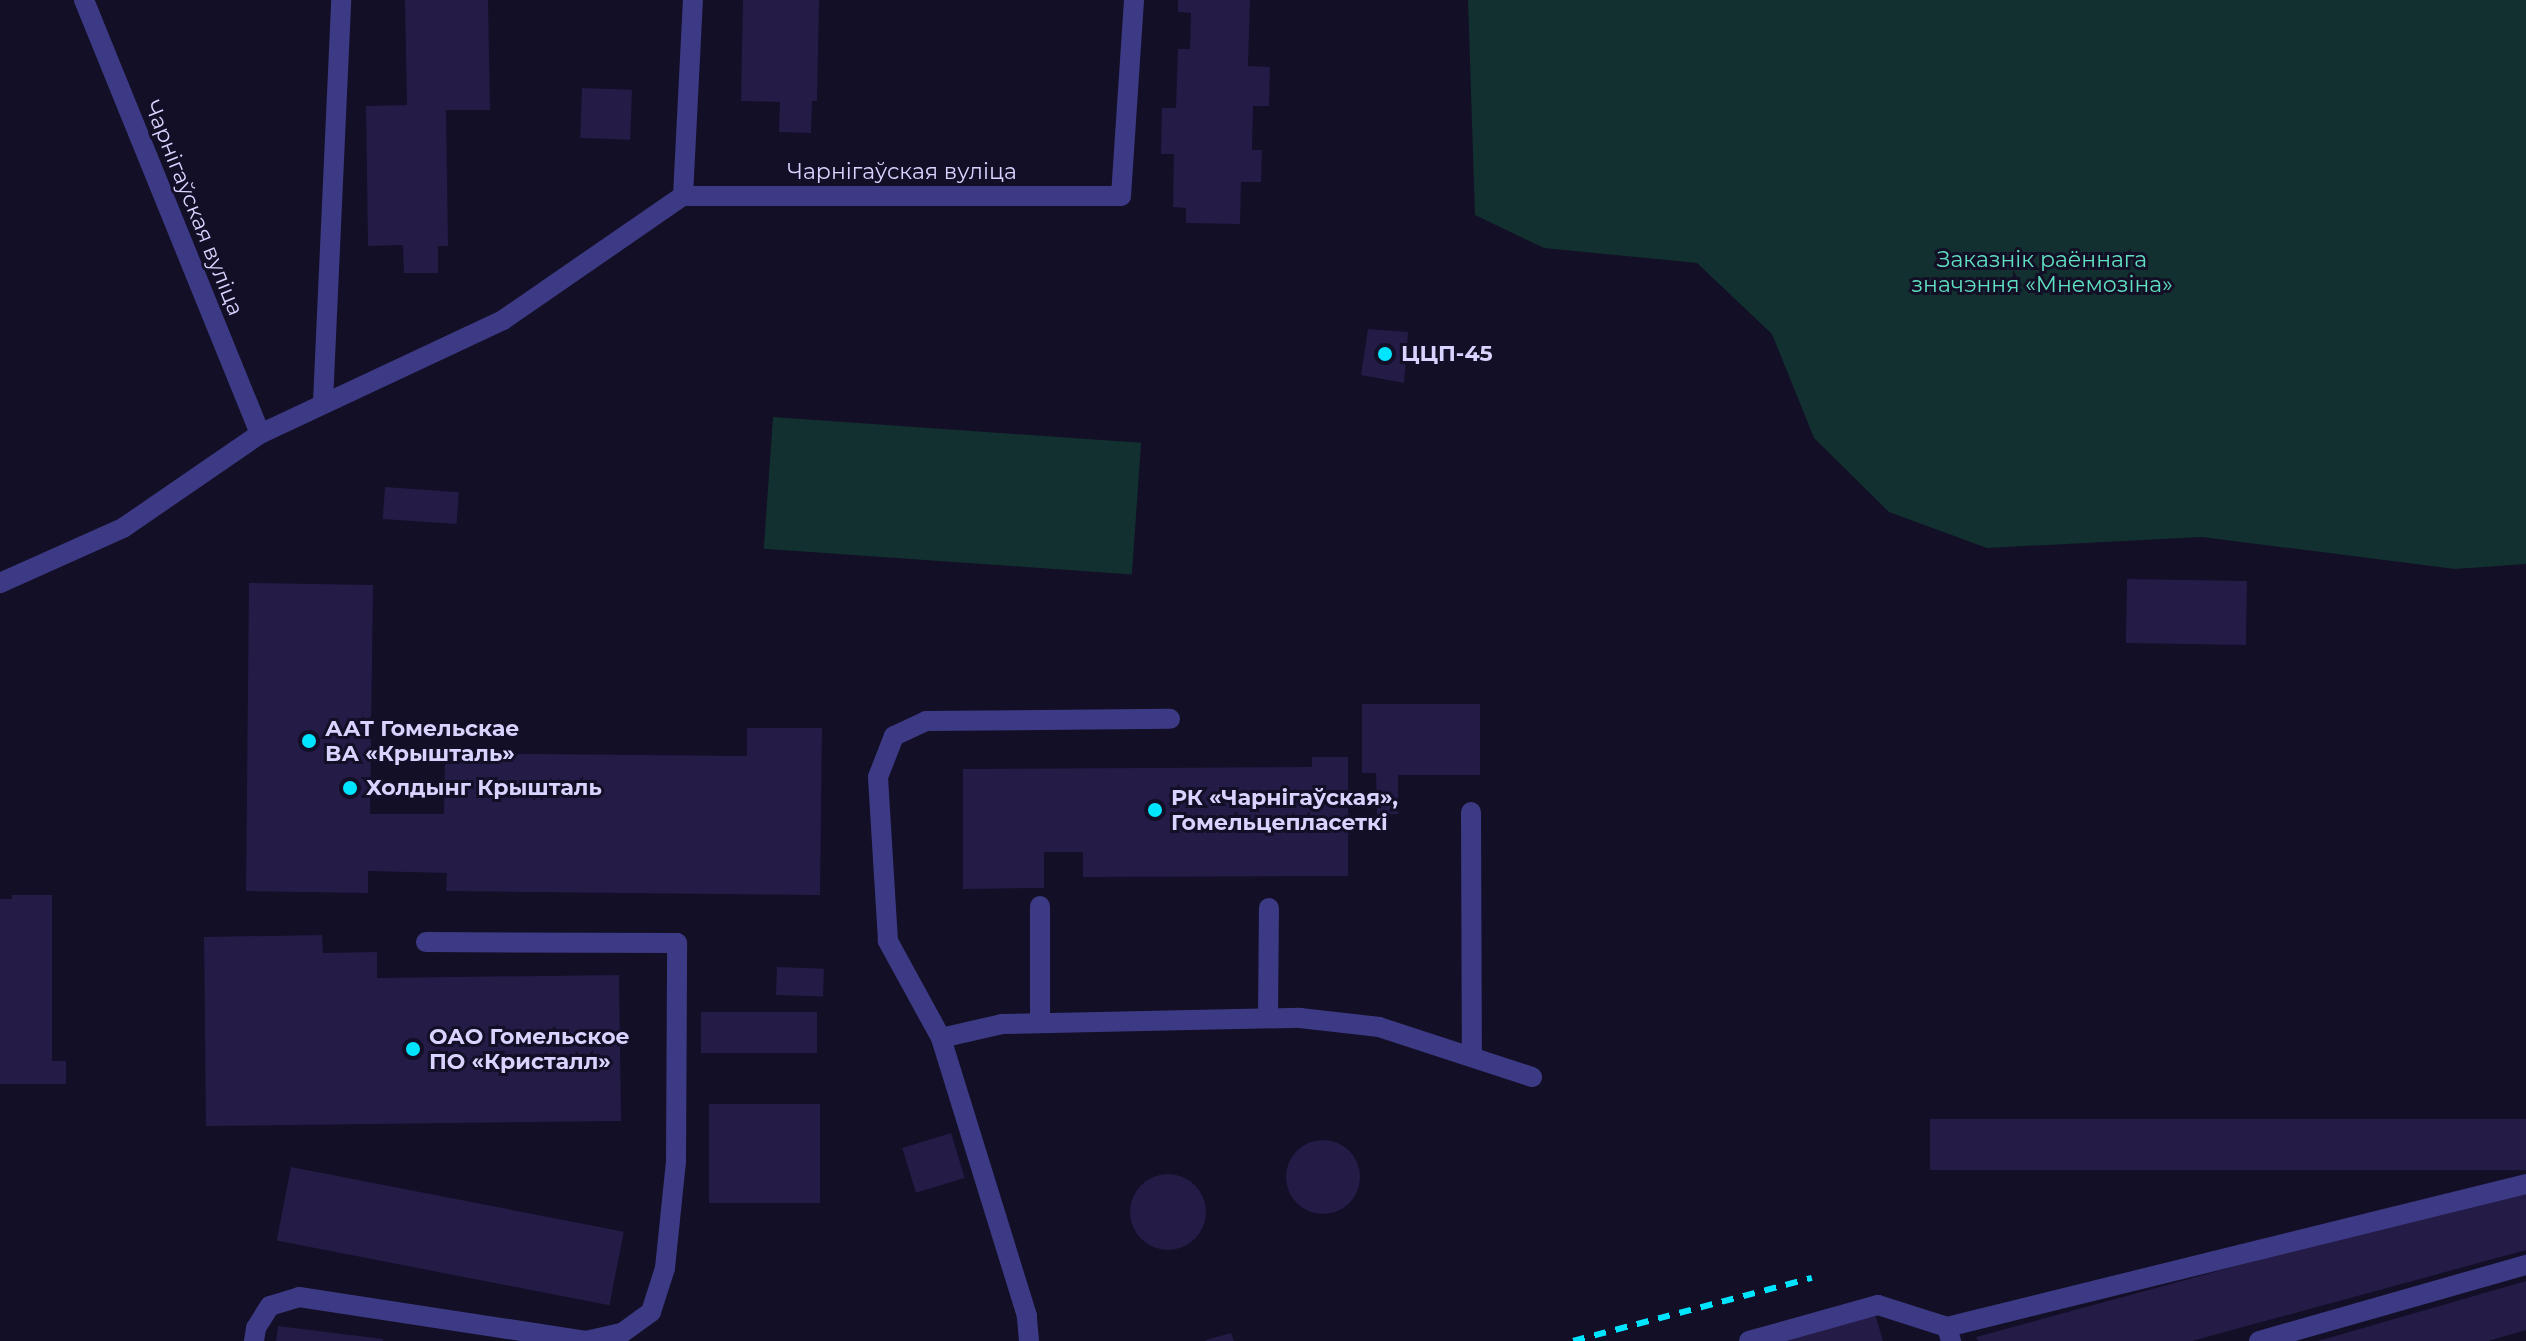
<!DOCTYPE html>
<html>
<head>
<meta charset="utf-8">
<style>
	body { margin:0 }
	#map { position:relative; width:2526px; height:1341px; overflow:hidden; background:#130f26; font-family:Montserrat,sans-serif }
	div>[style] { position:absolute }
	[style*='--x'] { left:calc(var(--x)*1px); top:calc(var(--y)*1px); width:calc(var(--w)*1px); rotate:calc(var(--a)*1deg) }
	.green>* { inset:0; background:#12302f; transform-origin:0 0 }
	.building>* { inset:0; background:#241b47; transform-origin:0 0 }
	.round { border-radius:50% }
	.service>* { height:20px; margin:-10px; padding:0 10px; transform-origin:10px; border-radius:10px; background:#3d3a85 }
	.minor>* { height:20px; margin:-10px; padding:0 10px; transform-origin:10px; border-radius:10px; background:#3d3a85 }
	.rail>* { height:6px; margin-top:-3px; transform-origin:0; background:repeating-linear-gradient(90deg,#00e5ff 0 12px,transparent 0 22px) }
	.dots>* { width:22px; height:22px; translate:-50% -50%; box-sizing:border-box; border:4px solid #130f26; border-radius:50% }
	span { translate:-50% -50%; white-space:nowrap; text-align:center; line-height:1.15; -webkit-text-stroke:6px #130f26; paint-order:stroke }
	.street-label { font-size:22px; color:#d9d4ff }
	.park-label { font-size:22px; color:#5fe0c0 }
	.poi-label { font-size:22px; color:#d9d4ff; font-weight:700 }
	.left { translate:0 -50%; text-align:left }
</style>
</head>
<body>
<div id="map">
	<div class="green">
		<div style="clip-path:polygon(1468px 0,2526px 0,2526px 564px,2455px 569px,2202px 537px,1987px 548px,1889px 512px,1814px 438px,1772px 334px,1697px 263px,1544px 248px,1475px 215px)"></div>
		<div style="left:773px;top:417px;width:369px;height:132px;rotate:4deg"></div>
	</div>
	<div class="building">
		<div style="clip-path:polygon(405px 0,488px 0,490px 110px,446px 110px,448px 246px,438px 246px,438px 273px,404px 273px,403px 245px,368px 246px,366px 106px,407px 105px)"></div>
		<div style="clip-path:polygon(743px 0,819px 0,817px 101px,812px 101px,811px 133px,779px 132px,780px 102px,741px 101px)"></div>
		<div style="clip-path:polygon(1178px 0,1250px 0,1248px 66px,1270px 67px,1269px 106px,1253px 106px,1252px 150px,1262px 150px,1261px 182px,1241px 182px,1240px 224px,1186px 223px,1186px 208px,1173px 207px,1174px 154px,1161px 154px,1162px 108px,1176px 108px,1178px 49px,1190px 49px,1191px 13px,1178px 12px)"></div>
		<div style="left:582px;top:88px;width:50px;height:50px;rotate:2deg"></div>
		<div style="clip-path:polygon(1368px 329px,1408px 332px,1404px 383px,1361px 375px)"></div>
		<div style="left:385px;top:487px;width:74px;height:32px;rotate:4deg"></div>
		<div style="left:2127px;top:579px;width:120px;height:64px;rotate:1deg"></div>
		<div style="clip-path:polygon(249px 583px,373px 585px,370px 814px,444px 814px,445px 753px,747px 756px,747px 728px,822px 728px,820px 895px,446px 891px,447px 873px,368px 871px,368px 893px,246px 891px)"></div>
		<div style="clip-path:polygon(1362px 704px,1480px 704px,1480px 775px,1398px 775px,1398px 814px,1377px 814px,1376px 773px,1362px 773px)"></div>
		<div style="clip-path:polygon(1312px 757px,1348px 757px,1348px 876px,1083px 877px,1083px 852px,1044px 852px,1044px 888px,963px 889px,963px 769px,1312px 767px)"></div>
		<div style="clip-path:polygon(12px 895px,52px 895px,52px 1061px,66px 1061px,66px 1084px,0 1084px,0 899px,12px 899px)"></div>
		<div style="clip-path:polygon(322px 935px,323px 953px,377px 952px,377px 978px,619px 975px,621px 1121px,206px 1126px,204px 937px)"></div>
		<div style="left:777px;top:967px;width:47px;height:28px;rotate:2deg"></div>
		<div style="left:701px;top:1012px;width:116px;height:41px"></div>
		<div style="left:709px;top:1104px;width:111px;height:99px"></div>
		<div style="left:2526px;top:1119px;width:51px;height:596px;rotate:90deg"></div>
		<div style="left:951px;top:1133px;width:47px;height:51px;rotate:73deg"></div>
		<div class="round" style="left:1286px;top:1140px;width:74px;height:74px"></div>
		<div style="left:291px;top:1167px;width:339px;height:75px;rotate:11deg"></div>
		<div class="round" style="left:1130px;top:1174px;width:76px;height:76px"></div>
		<div style="clip-path:polygon(2526px 1187px,2526px 1250px,2192px 1341px,1978px 1341px,1976px 1337px)"></div>
		<div style="clip-path:polygon(2526px 1281px,2526px 1330px,2488px 1341px,2318px 1341px)"></div>
		<div style="clip-path:polygon(1874px 1311px,1883px 1341px,1775px 1341px)"></div>
		<div style="clip-path:polygon(278px 1326px,383px 1339px,383px 1341px,276px 1341px)"></div>
		<div style="clip-path:polygon(1231px 1333px,1234px 1341px,1206px 1341px,1206px 1340px)"></div>
	</div>
	<div class="service">
		<div style="--x:1121;--y:196;--w:196;--a:-86.2"></div>
		<div style="--x:1471;--y:812;--w:245;--a:89.8"></div>
		<div style="--x:1040;--y:906;--w:117;--a:90"></div>
		<div style="--x:1268;--y:1018;--w:110;--a:-89.5"></div>
		<div style="--x:941;--y:1038;--w:63;--a:-12.9"></div>
		<div style="--x:1002;--y:1024;--w:298;--a:-1.2"></div>
		<div style="--x:1300;--y:1018;--w:80;--a:6.5"></div>
		<div style="--x:1379;--y:1027;--w:161;--a:18.1"></div>
		<div style="--x:1947;--y:1327;--w:596;--a:-13.87"></div>
		<div style="--x:254;--y:1341;--w:13;--a:-81"></div>
		<div style="--x:256;--y:1328;--w:26;--a:-58"></div>
		<div style="--x:270;--y:1306;--w:30;--a:-17"></div>
		<div style="--x:299;--y:1297;--w:290;--a:8.7"></div>
		<div style="--x:586;--y:1341;--w:37;--a:-13"></div>
		<div style="--x:622;--y:1333;--w:36;--a:-36"></div>
		<div style="--x:651;--y:1312;--w:46;--a:-72.3"></div>
		<div style="--x:665;--y:1268;--w:108;--a:-84.1"></div>
		<div style="--x:676;--y:1161;--w:218;--a:-89.7"></div>
		<div style="--x:677;--y:943;--w:251;--a:-179.8"></div>
		<div style="--x:1029;--y:1341;--w:25;--a:-95"></div>
		<div style="--x:1027;--y:1316;--w:291;--a:-107.2"></div>
		<div style="--x:941;--y:1038;--w:111;--a:-118.7"></div>
		<div style="--x:888;--y:941;--w:164;--a:-93.5"></div>
		<div style="--x:878;--y:777;--w:44;--a:-68.7"></div>
		<div style="--x:894;--y:736;--w:35;--a:-25"></div>
		<div style="--x:926;--y:721;--w:244;--a:-0.5"></div>
		<div style="--x:1749;--y:1341;--w:134;--a:-15.6"></div>
		<div style="--x:1878;--y:1305;--w:72;--a:17.7"></div>
		<div style="--x:1947;--y:1327;--w:15;--a:74"></div>
		<div style="--x:2259;--y:1341;--w:278;--a:-15.9"></div>
	</div>
	<div class="minor">
		<div style="--x:84;--y:0;--w:468;--a:67.9"></div>
		<div style="--x:683;--y:196;--w:196;--a:-87.1"></div>
		<div style="--x:323;--y:402;--w:402;--a:-87.4"></div>
		<div style="--x:0;--y:583;--w:135;--a:-24.1"></div>
		<div style="--x:123;--y:528;--w:166;--a:-34.5"></div>
		<div style="--x:260;--y:434;--w:268;--a:-25.1"></div>
		<div style="--x:503;--y:320;--w:219;--a:-34.6"></div>
		<div style="--x:683;--y:196;--w:438;--a:0"></div>
	</div>
	<div class="rail">
		<div style="--x:1573;--y:1341;--w:247;--a:-14.8"></div>
	</div>
	<div class="dots">
		<div style="left:1385px;top:354px;background:#00e5ff"></div>
		<div style="left:309px;top:741px;background:#00e5ff"></div>
		<div style="left:350px;top:788px;background:#00e5ff"></div>
		<div style="left:1155px;top:810px;background:#00e5ff"></div>
		<div style="left:413px;top:1049px;background:#00e5ff"></div>
	</div>
	<div class="street-label">
		<span style="left:902px;top:172px">Чарнігаўская вуліца</span>
		<span style="left:194px;top:208px;rotate:68deg">Чарнігаўская вуліца</span>
	</div>
	<div class="park-label">
		<span style="left:2042px;top:272px">Заказнік раённага<br>значэння «Мнемозіна»</span>
	</div>
	<div class="poi-label">
		<span class="left" style="left:1401px;top:354px">ЦЦП-45</span>
		<span class="left" style="left:325px;top:741px">ААТ Гомельскае<br>ВА «Крышталь»</span>
		<span class="left" style="left:366px;top:788px">Холдынг Крышталь</span>
		<span class="left" style="left:1171px;top:810px">РК «Чарнігаўская»,<br>Гомельцепласеткі</span>
		<span class="left" style="left:429px;top:1049px">ОАО Гомельское<br>ПО «Кристалл»</span>
	</div>
</div>
</body>
</html>
